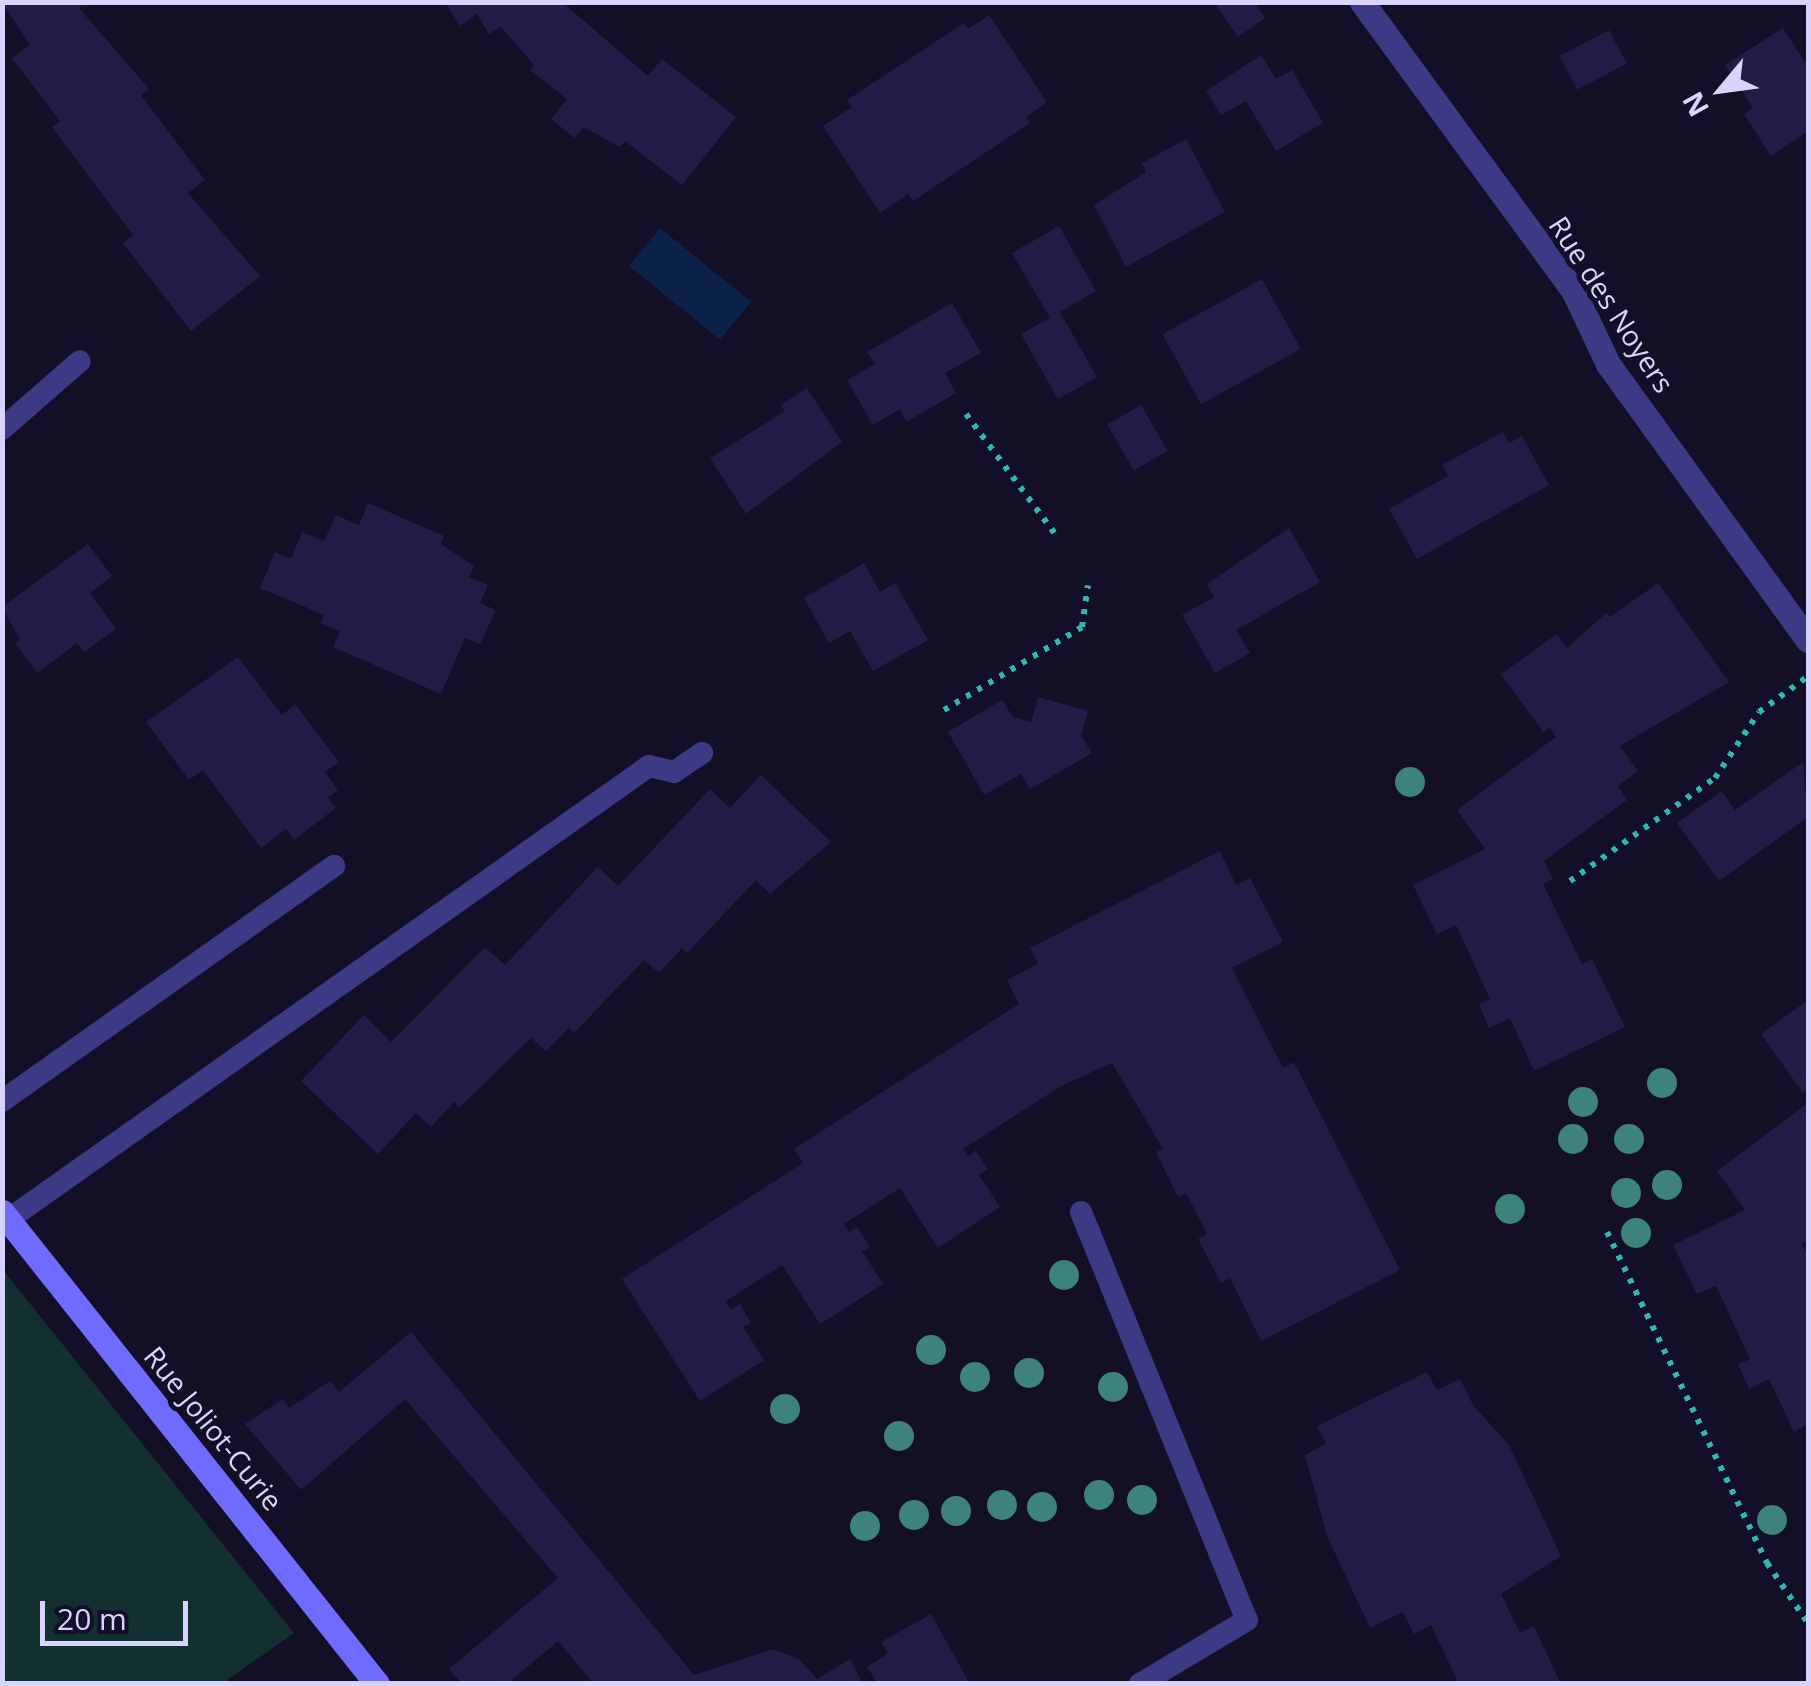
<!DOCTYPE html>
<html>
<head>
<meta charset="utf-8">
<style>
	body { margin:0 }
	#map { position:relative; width:1811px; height:1686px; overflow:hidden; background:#130f26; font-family:"Open Sans",sans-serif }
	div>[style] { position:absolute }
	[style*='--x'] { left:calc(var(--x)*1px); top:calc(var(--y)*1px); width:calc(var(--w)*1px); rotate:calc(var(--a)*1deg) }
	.green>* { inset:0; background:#12302f }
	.water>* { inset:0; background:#0c2248; transform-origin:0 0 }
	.building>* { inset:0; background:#241b47; transform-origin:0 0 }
	.path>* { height:6px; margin-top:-3px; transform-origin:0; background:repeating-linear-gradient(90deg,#2fb8b0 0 5px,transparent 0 13px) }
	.service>* { height:22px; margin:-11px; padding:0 11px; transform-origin:11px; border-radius:11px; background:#3d3a85 }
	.minor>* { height:25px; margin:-12.5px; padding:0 12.5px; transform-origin:12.5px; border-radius:12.5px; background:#3d3a85 }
	.secondary>* { height:25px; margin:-12.5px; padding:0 12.5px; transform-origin:12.5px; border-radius:12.5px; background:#6f6bff }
	.trees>* { width:30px; height:30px; margin:-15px; border-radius:50%; background:#3d827b }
	span { translate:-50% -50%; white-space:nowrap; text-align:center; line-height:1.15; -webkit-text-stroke:10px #130f26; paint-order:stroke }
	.street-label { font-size:28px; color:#d9d4ff }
	.frame { position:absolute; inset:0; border:5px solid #d9d4ff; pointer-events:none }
	.north { position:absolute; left:1671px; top:40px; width:100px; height:100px; -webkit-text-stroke:8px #130f26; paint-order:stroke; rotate:241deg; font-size:28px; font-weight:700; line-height:40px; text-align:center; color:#d9d4ff }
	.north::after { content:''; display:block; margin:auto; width:35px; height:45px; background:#d9d4ff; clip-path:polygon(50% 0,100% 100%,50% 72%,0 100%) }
	.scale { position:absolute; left:40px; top:1601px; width:148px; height:45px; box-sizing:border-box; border:5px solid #d9d4ff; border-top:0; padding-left:12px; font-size:30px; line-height:35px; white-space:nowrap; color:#d9d4ff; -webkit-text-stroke:8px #130f26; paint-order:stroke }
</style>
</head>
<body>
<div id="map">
	<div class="green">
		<div style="clip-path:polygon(3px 1270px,294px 1633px,223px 1683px,3px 1683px)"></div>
	</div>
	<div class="water">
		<div style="left:660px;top:228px;width:117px;height:49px;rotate:39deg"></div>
	</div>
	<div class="building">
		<div style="clip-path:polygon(2px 2px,85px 2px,79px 8px,149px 89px,141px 95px,205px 180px,188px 193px,260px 276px,191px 331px,123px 243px,133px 235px,52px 127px,60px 121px,12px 58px,30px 45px)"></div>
		<div style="clip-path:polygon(445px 2px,562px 2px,648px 76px,662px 59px,736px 117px,682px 185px,625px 141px,620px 147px,583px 127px,575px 138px,551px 119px,567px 99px,530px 70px,534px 65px,501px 27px,489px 34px,477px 14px,460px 26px)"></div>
		<div style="clip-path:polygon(1214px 2px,1254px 2px,1265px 18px,1238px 37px)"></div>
		<div style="clip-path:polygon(989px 15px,1047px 102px,1026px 117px,1030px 123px,913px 201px,908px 194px,880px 213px,823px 126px,852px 107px,847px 100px,964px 23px,968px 29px)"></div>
		<div style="clip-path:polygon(1783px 28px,1808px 67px,1808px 131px,1771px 156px,1744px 114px,1753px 108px,1725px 65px)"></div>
		<div style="left:1609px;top:30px;width:38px;height:56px;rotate:62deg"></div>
		<div style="clip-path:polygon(1261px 55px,1276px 79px,1292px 70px,1323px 123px,1276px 151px,1246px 101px,1221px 115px,1206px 91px)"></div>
		<div style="clip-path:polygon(1186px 139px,1225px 212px,1126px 267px,1094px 205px,1146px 172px,1142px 163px)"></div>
		<div style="clip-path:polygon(1059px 226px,1096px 291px,1060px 312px,1097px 377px,1058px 399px,1021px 334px,1050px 318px,1012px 253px)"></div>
		<div style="left:1262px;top:279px;width:80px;height:114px;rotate:61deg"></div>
		<div style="clip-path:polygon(952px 303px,981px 353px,945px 373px,956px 393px,906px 422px,900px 409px,873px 425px,847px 380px,875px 364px,867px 352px)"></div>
		<div style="clip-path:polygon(807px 388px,842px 442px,746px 514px,710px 458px,785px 411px,781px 405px)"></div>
		<div style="left:1141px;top:405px;width:53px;height:39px;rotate:60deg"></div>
		<div style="clip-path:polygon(1503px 432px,1509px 443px,1522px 436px,1549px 485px,1417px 559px,1389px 509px,1448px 476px,1442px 465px)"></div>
		<div style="clip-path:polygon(368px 503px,444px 536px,441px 544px,474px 566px,469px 577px,488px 585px,480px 603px,496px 610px,480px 644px,465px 638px,441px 694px,333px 647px,340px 631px,321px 623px,324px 615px,260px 588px,275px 552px,291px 559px,302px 532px,324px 541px,336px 515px,359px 525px)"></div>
		<div style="clip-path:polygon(1289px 528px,1320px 582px,1236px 630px,1250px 653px,1215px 673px,1182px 615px,1214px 597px,1207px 584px)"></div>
		<div style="clip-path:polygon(88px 544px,112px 576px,90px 593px,116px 629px,84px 652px,77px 643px,37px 673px,15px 643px,20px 640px,2px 607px)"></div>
		<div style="clip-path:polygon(864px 563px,880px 592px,895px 583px,928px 640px,873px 671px,850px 631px,829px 643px,804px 598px)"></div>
		<div style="clip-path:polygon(1658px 583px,1729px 682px,1620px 746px,1638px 771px,1618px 786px,1627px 800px,1544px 861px,1553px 879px,1543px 884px,1582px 964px,1592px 959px,1625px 1027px,1534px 1071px,1510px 1018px,1489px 1028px,1479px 1004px,1490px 999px,1456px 925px,1437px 934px,1413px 885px,1485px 849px,1457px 810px,1556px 737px,1550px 728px,1543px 732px,1501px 674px,1557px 634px,1567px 648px,1606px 613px,1610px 617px)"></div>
		<div style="clip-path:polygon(238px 657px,282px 715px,295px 704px,339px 762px,325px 772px,338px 790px,328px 798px,336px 808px,294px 840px,286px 829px,261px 848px,203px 770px,189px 780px,146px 722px)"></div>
		<div style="clip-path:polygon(1038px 697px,1088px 711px,1081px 736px,1092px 753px,1030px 789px,1021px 774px,984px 795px,948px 732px,1002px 700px,1013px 717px,1031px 722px)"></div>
		<div style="clip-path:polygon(1803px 762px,1808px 817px,1719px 881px,1677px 823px,1722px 791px,1735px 810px)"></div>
		<div style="clip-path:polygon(761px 775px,831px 842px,770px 894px,756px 880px,687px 953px,682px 948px,659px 973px,644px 960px,574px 1033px,569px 1028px,546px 1051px,531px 1038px,459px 1108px,454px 1102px,431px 1127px,416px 1113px,378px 1154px,301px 1081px,364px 1015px,391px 1042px,485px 947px,505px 965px,598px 867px,618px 886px,710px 789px,730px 808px)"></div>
		<div style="clip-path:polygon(1220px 851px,1236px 885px,1250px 878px,1283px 942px,1232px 968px,1283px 1068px,1294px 1062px,1400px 1270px,1261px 1341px,1230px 1278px,1221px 1283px,1198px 1239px,1207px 1234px,1186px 1193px,1178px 1197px,1156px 1152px,1163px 1149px,1112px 1063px,1061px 1086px,963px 1149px,968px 1156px,976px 1151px,988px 1169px,979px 1175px,1000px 1207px,938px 1248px,900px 1188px,844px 1224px,849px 1232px,857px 1227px,870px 1247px,862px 1251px,883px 1284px,820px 1324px,782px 1265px,726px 1301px,731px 1309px,740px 1304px,751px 1323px,743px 1327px,764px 1360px,700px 1401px,622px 1279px,803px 1163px,794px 1149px,1019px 1004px,1007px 980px,1038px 964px,1030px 948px)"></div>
		<div style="clip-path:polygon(1808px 1000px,1808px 1089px,1803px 1093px,1761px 1034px)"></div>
		<div style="clip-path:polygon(1808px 1103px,1808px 1241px,1802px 1244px,1808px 1256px,1808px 1424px,1794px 1432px,1769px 1379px,1749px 1389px,1738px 1364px,1750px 1359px,1716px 1286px,1697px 1294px,1673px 1245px,1745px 1210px,1717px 1171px)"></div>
		<div style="clip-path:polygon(411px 1332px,694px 1675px,773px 1649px,799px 1659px,817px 1679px,850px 1659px,863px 1684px,594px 1684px,558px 1641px,507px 1684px,462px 1684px,449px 1669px,558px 1578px,405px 1399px,301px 1490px,245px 1424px,283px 1399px,289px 1408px,330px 1381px,339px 1392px)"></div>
		<div style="clip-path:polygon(1427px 1372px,1437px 1390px,1460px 1379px,1473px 1405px,1509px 1445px,1561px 1556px,1501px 1594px,1520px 1633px,1534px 1626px,1561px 1684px,1459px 1684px,1431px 1625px,1414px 1634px,1403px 1612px,1370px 1628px,1327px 1536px,1305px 1455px,1326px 1444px,1317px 1426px)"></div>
		<div style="clip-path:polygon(931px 1614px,970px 1684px,878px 1684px,867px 1667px,888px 1653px,881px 1642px)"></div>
	</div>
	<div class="path">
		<div style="--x:966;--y:414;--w:154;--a:53.4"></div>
		<div style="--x:944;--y:710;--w:161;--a:-31"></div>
		<div style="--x:1082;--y:627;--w:42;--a:-81.9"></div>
		<div style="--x:1570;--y:881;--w:178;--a:-35.4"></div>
		<div style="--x:1715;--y:778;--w:79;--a:-56.3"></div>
		<div style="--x:1759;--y:712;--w:59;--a:-36.1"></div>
		<div style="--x:1607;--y:1232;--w:368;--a:64.2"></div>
		<div style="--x:1767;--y:1563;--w:73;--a:55.7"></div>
	</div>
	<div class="service">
		<div style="--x:2;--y:429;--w:103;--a:-41.1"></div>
		<div style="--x:2;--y:1101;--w:407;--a:-35.3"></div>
		<div style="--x:1081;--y:1212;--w:440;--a:67.9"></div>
		<div style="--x:1247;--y:1620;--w:125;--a:149.1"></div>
		<div style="--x:9;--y:1219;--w:784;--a:-35.29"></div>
		<div style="--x:649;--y:766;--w:26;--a:13"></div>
		<div style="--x:674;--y:772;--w:34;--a:-34"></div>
	</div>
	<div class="minor">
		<div style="--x:1362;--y:2;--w:359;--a:53.8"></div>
		<div style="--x:1574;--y:292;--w:80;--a:64.7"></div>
		<div style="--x:1608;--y:364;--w:341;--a:54.1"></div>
	</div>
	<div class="secondary">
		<div style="--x:2;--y:1212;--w:603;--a:51.53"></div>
	</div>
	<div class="trees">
		<div style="left:1410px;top:782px"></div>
		<div style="left:1662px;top:1083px"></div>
		<div style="left:1583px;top:1102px"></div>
		<div style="left:1573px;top:1139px"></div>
		<div style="left:1629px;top:1139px"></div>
		<div style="left:1667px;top:1185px"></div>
		<div style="left:1626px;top:1193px"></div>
		<div style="left:1510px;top:1209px"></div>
		<div style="left:1636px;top:1233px"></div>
		<div style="left:1064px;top:1275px"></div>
		<div style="left:931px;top:1350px"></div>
		<div style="left:1029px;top:1373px"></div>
		<div style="left:975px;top:1377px"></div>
		<div style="left:1113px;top:1387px"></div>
		<div style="left:785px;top:1409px"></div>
		<div style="left:899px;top:1436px"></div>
		<div style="left:1099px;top:1495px"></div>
		<div style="left:1142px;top:1500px"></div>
		<div style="left:1002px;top:1505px"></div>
		<div style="left:1042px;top:1507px"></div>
		<div style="left:956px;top:1511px"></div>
		<div style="left:914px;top:1515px"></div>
		<div style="left:1772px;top:1520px"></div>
		<div style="left:865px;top:1526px"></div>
	</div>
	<div class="street-label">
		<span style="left:1612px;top:304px;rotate:57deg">Rue des Noyers</span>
		<span style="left:214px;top:1428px;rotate:51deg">Rue Joliot-Curie</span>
	</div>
	<div class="frame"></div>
	<div class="north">N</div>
	<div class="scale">20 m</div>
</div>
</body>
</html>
